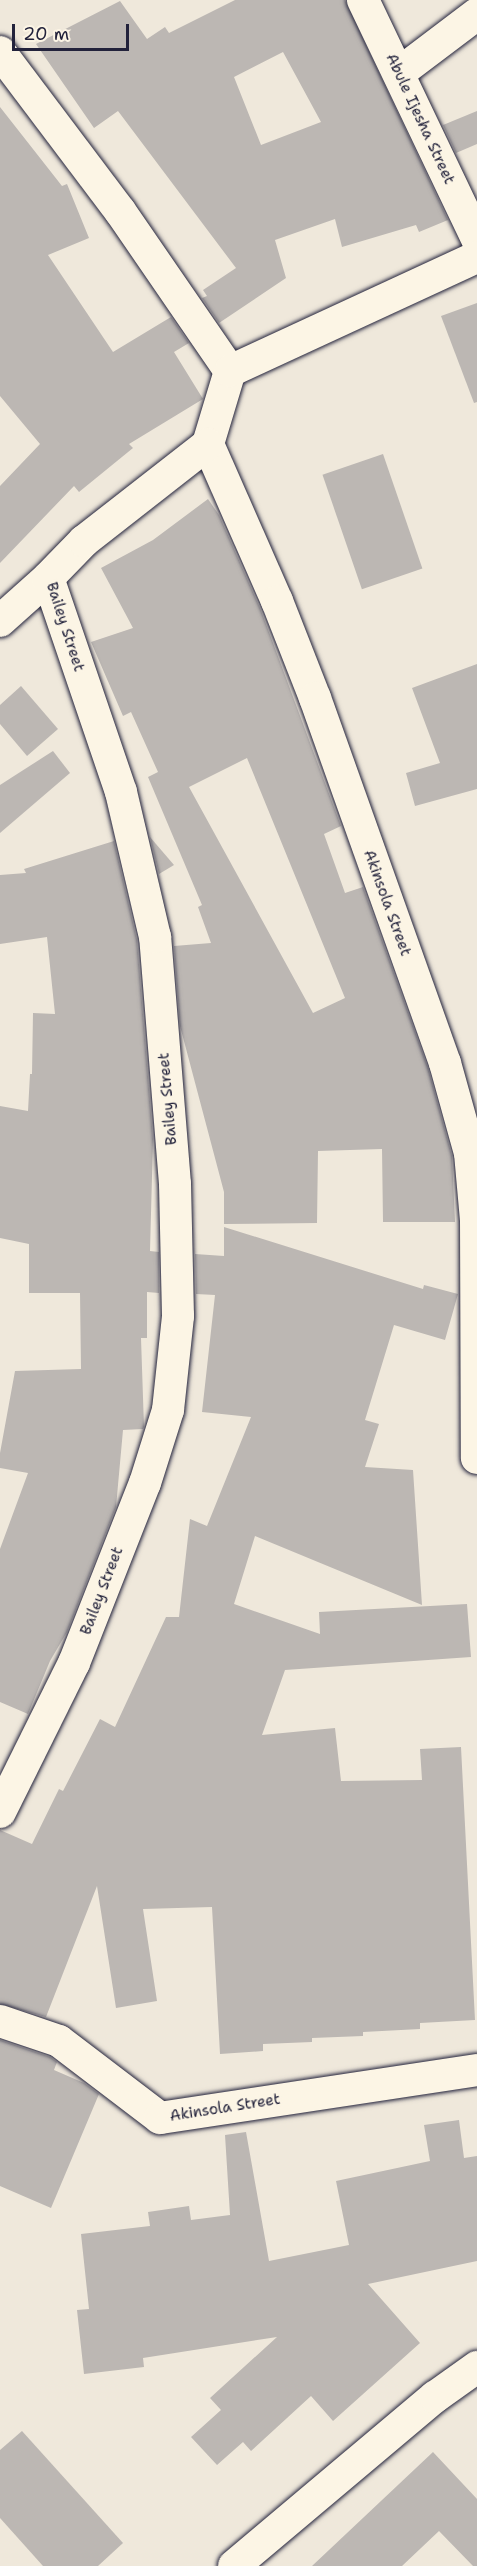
<!DOCTYPE html>
<html>
<head>
<meta charset="utf-8">
<style>
	body { margin:0 }
	#map { position:relative; width:477px; height:2566px; overflow:hidden; background:#efe8db; font-family:"Shantell Sans",sans-serif }
	div>[style] { position:absolute }
	[style*='--x'] { left:calc(var(--x)*1px); top:calc(var(--y)*1px); width:calc(var(--w)*1px); rotate:calc(var(--a)*1deg) }
	.building>* { inset:0; background:#bcb7b3; transform-origin:0 0 }
	.roads { filter:drop-shadow(0 0 2px #22223b) drop-shadow(0 0 2px #22223b) }
	.minor>* { height:32px; margin:-16px; padding:0 16px; transform-origin:16px; border-radius:16px; background:#fcf5e5 }
	span { translate:-50% -50%; white-space:nowrap; text-align:center; line-height:1.15; -webkit-text-stroke:4.5px #fcf5e5; paint-order:stroke }
	.street-label { font-size:15px; color:#22223b }
	.scale { position:absolute; left:12px; top:24px; width:117px; height:27px; box-sizing:border-box; border:3px solid #22223b; border-top:0; padding-left:8px; font-size:18px; line-height:21px; white-space:nowrap; color:#22223b; -webkit-text-stroke:4px #fcf5e5; paint-order:stroke }
</style>
</head>
<body>
<div id="map">
	<div class="building">
		<div style="clip-path:polygon(evenodd,235px 0,345px 0,448px 220px,419px 232px,416px 225px,342px 247px,335px 219px,275px 240px,286px 278px,219px 323px,202px 298px,207px 296px,203px 290px,236px 268px,118px 111px,94px 128px,36px 44px,120px 1px,147px 39px,165px 27px,169px 33px,235px 0,283px 52px,321px 122px,261px 145px,234px 77px,283px 52px)"></div>
		<div style="clip-path:polygon(0 107px,62px 186px,67px 184px,89px 238px,48px 255px,113px 352px,171px 317px,189px 343px,174px 352px,203px 399px,129px 444px,133px 448px,79px 492px,74px 486px,0 563px,0 486px,40px 444px,0 396px)"></div>
		<div style="clip-path:polygon(477px 111px,477px 144px,456px 153px,443px 125px)"></div>
		<div style="clip-path:polygon(477px 303px,477px 402px,474px 403px,441px 316px)"></div>
		<div style="left:383px;top:454px;width:121px;height:64px;rotate:71deg"></div>
		<div style="clip-path:polygon(evenodd,208px 499px,219px 515px,260px 608px,341px 826px,324px 834px,345px 893px,363px 887px,428px 1068px,452px 1156px,455px 1222px,383px 1222px,382px 1149px,318px 1151px,317px 1223px,224px 1224px,224px 1192px,180px 1026px,174px 946px,211px 943px,198px 907px,202px 905px,148px 777px,158px 772px,131px 712px,123px 716px,91px 642px,133px 628px,101px 568px,153px 540px,208px 499px,247px 758px,345px 998px,313px 1013px,189px 787px,247px 758px)"></div>
		<div style="clip-path:polygon(477px 664px,477px 789px,415px 806px,406px 773px,440px 763px,412px 688px)"></div>
		<div style="clip-path:polygon(21px 686px,58px 729px,27px 756px,0 724px,0 705px)"></div>
		<div style="clip-path:polygon(53px 751px,70px 773px,0 833px,0 785px)"></div>
		<div style="clip-path:polygon(150px 837px,174px 865px,159px 874px)"></div>
		<div style="clip-path:polygon(114px 841px,137px 940px,153px 1139px,150px 1251px,159px 1252px,159px 1293px,147px 1292px,147px 1338px,141px 1338px,144px 1427px,143px 1429px,123px 1430px,116px 1507px,67px 1632px,50px 1661px,28px 1714px,0 1702px,0 1549px,28px 1473px,0 1468px,0 1453px,15px 1371px,81px 1369px,80px 1293px,29px 1293px,29px 1244px,0 1238px,0 1106px,28px 1111px,30px 1074px,32px 1074px,33px 1013px,55px 1014px,47px 937px,0 944px,0 875px,26px 873px,24px 869px)"></div>
		<div style="clip-path:polygon(224px 1227px,423px 1289px,424px 1285px,458px 1294px,445px 1340px,394px 1325px,365px 1420px,379px 1424px,365px 1467px,413px 1470px,422px 1605px,255px 1536px,234px 1604px,320px 1634px,319px 1612px,467px 1604px,471px 1657px,285px 1670px,262px 1735px,335px 1728px,341px 1781px,422px 1780px,420px 1749px,461px 1747px,475px 2020px,420px 2023px,420px 2029px,363px 2032px,363px 2036px,312px 2038px,312px 2042px,263px 2044px,263px 2051px,220px 2054px,212px 1907px,143px 1909px,157px 2001px,116px 2008px,97px 1886px,46px 2017px,0 2004px,0 1830px,32px 1844px,59px 1789px,63px 1791px,100px 1719px,115px 1727px,166px 1617px,179px 1617px,190px 1519px,207px 1526px,251px 1417px,202px 1412px,215px 1295px,196px 1294px,195px 1254px,224px 1256px)"></div>
		<div style="clip-path:polygon(0 2040px,50px 2057px,57px 2062px,54px 2070px,84px 2083px,99px 2094px,51px 2208px,0 2186px)"></div>
		<div style="clip-path:polygon(459px 2120px,464px 2158px,477px 2156px,477px 2261px,368px 2284px,420px 2343px,333px 2421px,311px 2396px,251px 2451px,243px 2442px,217px 2465px,191px 2437px,221px 2410px,210px 2398px,277px 2337px,143px 2358px,144px 2367px,84px 2374px,77px 2310px,89px 2309px,81px 2234px,150px 2226px,148px 2212px,189px 2206px,191px 2220px,230px 2215px,225px 2135px,246px 2132px,269px 2261px,349px 2245px,336px 2181px,430px 2161px,424px 2125px)"></div>
		<div style="clip-path:polygon(22px 2431px,123px 2543px,98px 2566px,43px 2566px,0 2518px,0 2450px)"></div>
		<div style="clip-path:polygon(433px 2452px,477px 2499px,477px 2566px,473px 2566px,439px 2531px,402px 2566px,312px 2566px)"></div>
	</div>
	<div class="roads">
		<div class="minor">
			<div style="--x:363;--y:0;--w:265;--a:64.5"></div>
			<div style="--x:0;--y:52;--w:199;--a:53"></div>
			<div style="--x:120;--y:211;--w:194;--a:55.5"></div>
			<div style="--x:399;--y:73;--w:98;--a:-37.1"></div>
			<div style="--x:230;--y:371;--w:76;--a:106.8"></div>
			<div style="--x:208;--y:444;--w:171;--a:66.3"></div>
			<div style="--x:277;--y:601;--w:104;--a:68.6"></div>
			<div style="--x:315;--y:698;--w:387;--a:70.4"></div>
			<div style="--x:445;--y:1063;--w:93;--a:74.5"></div>
			<div style="--x:470;--y:1153;--w:67;--a:84.9"></div>
			<div style="--x:476;--y:1220;--w:238;--a:89.8"></div>
			<div style="--x:230;--y:371;--w:272;--a:-24.8"></div>
			<div style="--x:0;--y:621;--w:64;--a:-41.9"></div>
			<div style="--x:0;--y:1812;--w:166;--a:-63.6"></div>
			<div style="--x:74;--y:1663;--w:193;--a:-68.5"></div>
			<div style="--x:145;--y:1483;--w:77;--a:-72.5"></div>
			<div style="--x:168;--y:1410;--w:95;--a:-83.9"></div>
			<div style="--x:178;--y:1316;--w:132;--a:-91.3"></div>
			<div style="--x:175;--y:1184;--w:248;--a:-94.6"></div>
			<div style="--x:155;--y:937;--w:149;--a:-103.2"></div>
			<div style="--x:121;--y:792;--w:226;--a:-108.8"></div>
			<div style="--x:48;--y:578;--w:52;--a:-45.8"></div>
			<div style="--x:84;--y:541;--w:157;--a:-38"></div>
			<div style="--x:0;--y:2021;--w:62;--a:18.7"></div>
			<div style="--x:59;--y:2041;--w:127;--a:37.3"></div>
			<div style="--x:160;--y:2118;--w:321;--a:-8.6"></div>
			<div style="--x:234;--y:2566;--w:263;--a:-40.1"></div>
			<div style="--x:435;--y:2397;--w:52;--a:-35.5"></div>
		</div>
	</div>
	<div class="street-label">
		<span style="left:420px;top:119px;rotate:65deg">Abule Ijesha Street</span>
		<span style="left:65px;top:627px;rotate:72deg">Bailey Street</span>
		<span style="left:387px;top:903px;rotate:70deg">Akinsola Street</span>
		<span style="left:168px;top:1099px;rotate:-95deg">Bailey Street</span>
		<span style="left:102px;top:1591px;rotate:-69deg">Bailey Street</span>
		<span style="left:225px;top:2108px;rotate:-9deg">Akinsola Street</span>
	</div>
	<div class="scale">20 m</div>
</div>
</body>
</html>
